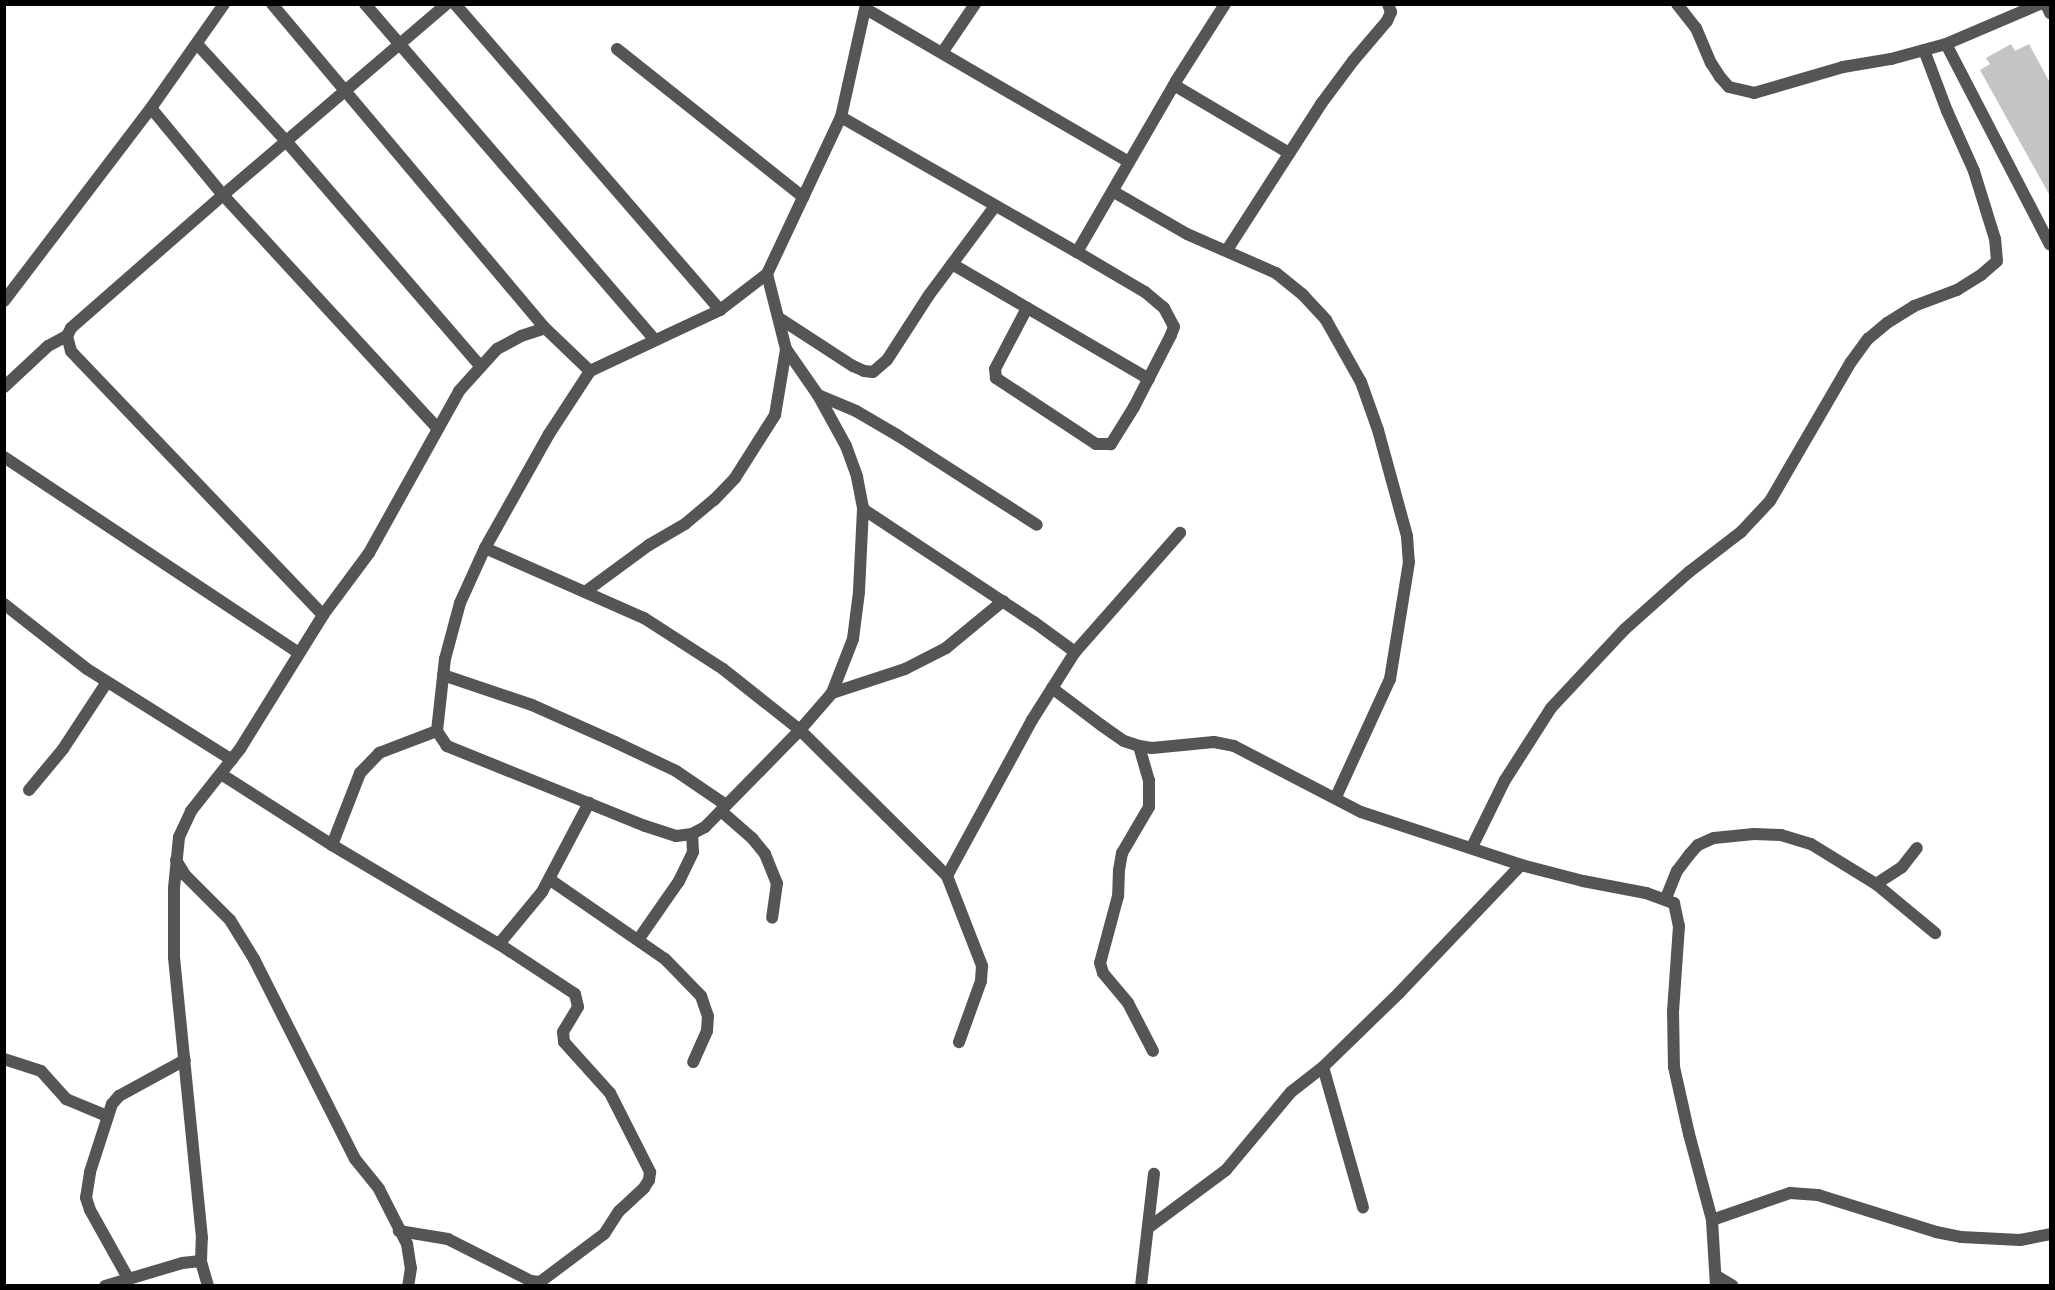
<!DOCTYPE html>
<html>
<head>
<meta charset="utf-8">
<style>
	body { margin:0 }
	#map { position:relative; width:2055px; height:1290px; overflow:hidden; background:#fff; font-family:"Work Sans",sans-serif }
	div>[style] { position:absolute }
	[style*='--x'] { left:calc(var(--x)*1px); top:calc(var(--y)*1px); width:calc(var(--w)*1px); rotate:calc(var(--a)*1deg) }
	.building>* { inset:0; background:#c4c4c4 }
	.minor>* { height:12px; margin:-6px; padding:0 6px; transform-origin:6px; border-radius:6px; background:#555 }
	span { translate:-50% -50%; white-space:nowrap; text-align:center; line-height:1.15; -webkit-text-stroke:4.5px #fff; paint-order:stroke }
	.frame { position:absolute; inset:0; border:6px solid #000; pointer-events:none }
</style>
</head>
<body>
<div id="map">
	<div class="building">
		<div style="clip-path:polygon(2011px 44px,2015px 51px,2029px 44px,2050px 83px,2050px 196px,1980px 70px,1990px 64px,1986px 58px)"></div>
	</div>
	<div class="minor">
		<div style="--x:272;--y:4;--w:424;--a:49.9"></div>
		<div style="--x:545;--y:328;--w:62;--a:43.7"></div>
		<div style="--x:365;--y:4;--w:442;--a:49.2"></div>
		<div style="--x:455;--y:4;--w:405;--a:49.1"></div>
		<div style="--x:1677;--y:4;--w:31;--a:52"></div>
		<div style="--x:1696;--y:28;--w:38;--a:67"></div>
		<div style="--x:1711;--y:63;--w:17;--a:57"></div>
		<div style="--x:1720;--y:77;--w:13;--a:48"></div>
		<div style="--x:1729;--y:87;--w:26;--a:13"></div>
		<div style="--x:1754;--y:93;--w:93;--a:-16.3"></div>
		<div style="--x:1843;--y:67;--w:49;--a:-9.5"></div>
		<div style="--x:1891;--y:59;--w:57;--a:-15.3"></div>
		<div style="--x:1946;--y:44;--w:102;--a:-23.1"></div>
		<div style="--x:2046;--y:4;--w:10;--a:66"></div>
		<div style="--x:866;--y:9;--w:304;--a:30.2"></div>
		<div style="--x:197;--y:44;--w:132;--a:47.5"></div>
		<div style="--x:286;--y:141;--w:298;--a:49.2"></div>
		<div style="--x:1946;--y:44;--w:226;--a:62.6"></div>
		<div style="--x:617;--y:49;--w:238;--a:38.5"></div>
		<div style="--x:942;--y:53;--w:59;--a:-56"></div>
		<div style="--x:1174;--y:85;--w:134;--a:30.6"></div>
		<div style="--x:151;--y:108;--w:113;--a:50.4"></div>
		<div style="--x:223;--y:195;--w:316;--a:47.4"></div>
		<div style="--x:841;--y:117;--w:272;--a:29.8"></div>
		<div style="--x:1077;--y:252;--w:79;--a:30.5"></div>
		<div style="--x:1145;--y:292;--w:25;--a:40"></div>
		<div style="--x:1164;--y:308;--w:21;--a:62"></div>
		<div style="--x:1174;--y:327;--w:9;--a:111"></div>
		<div style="--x:1171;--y:335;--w:81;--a:117.2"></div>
		<div style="--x:1134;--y:407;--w:44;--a:121.9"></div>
		<div style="--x:1111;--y:444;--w:15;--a:180"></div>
		<div style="--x:1096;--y:444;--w:120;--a:-146.6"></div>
		<div style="--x:996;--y:378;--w:9;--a:-96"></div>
		<div style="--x:995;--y:369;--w:69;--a:-62.3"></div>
		<div style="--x:1114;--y:192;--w:84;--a:29.9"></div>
		<div style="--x:1187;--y:234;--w:97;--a:23.7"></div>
		<div style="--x:1276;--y:273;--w:35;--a:39"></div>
		<div style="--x:1303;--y:295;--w:34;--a:47"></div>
		<div style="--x:1326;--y:320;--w:71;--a:60.6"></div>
		<div style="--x:1361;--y:382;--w:51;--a:70.5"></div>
		<div style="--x:1378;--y:430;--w:110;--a:74.7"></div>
		<div style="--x:1407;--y:536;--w:26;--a:86"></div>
		<div style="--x:1409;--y:562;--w:119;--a:99.2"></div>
		<div style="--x:1390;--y:679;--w:130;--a:114.6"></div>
		<div style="--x:1227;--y:250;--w:174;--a:-57.2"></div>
		<div style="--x:1321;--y:104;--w:54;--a:-53.3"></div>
		<div style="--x:1353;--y:61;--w:52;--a:-49.6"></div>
		<div style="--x:1387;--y:21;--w:10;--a:-66"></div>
		<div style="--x:1391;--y:12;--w:9;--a:-111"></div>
		<div style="--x:1077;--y:252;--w:198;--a:-59.9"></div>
		<div style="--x:1176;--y:81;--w:91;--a:-57.5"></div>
		<div style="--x:952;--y:264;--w:228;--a:30.3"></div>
		<div style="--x:767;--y:274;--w:77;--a:75.8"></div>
		<div style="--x:786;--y:349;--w:56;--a:55.2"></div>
		<div style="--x:818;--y:395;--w:58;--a:61.2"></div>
		<div style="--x:846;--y:446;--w:33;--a:70"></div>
		<div style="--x:857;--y:477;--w:33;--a:79"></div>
		<div style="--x:863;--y:509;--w:83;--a:92.8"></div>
		<div style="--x:859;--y:592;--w:47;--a:97.3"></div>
		<div style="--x:853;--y:639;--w:58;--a:111.3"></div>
		<div style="--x:832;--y:693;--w:49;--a:130.9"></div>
		<div style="--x:800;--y:730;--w:136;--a:134.4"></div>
		<div style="--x:705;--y:827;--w:15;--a:152"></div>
		<div style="--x:692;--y:834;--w:16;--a:173"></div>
		<div style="--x:676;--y:836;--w:33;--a:-162"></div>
		<div style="--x:645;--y:826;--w:214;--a:-158"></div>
		<div style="--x:447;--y:746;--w:18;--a:-124"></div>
		<div style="--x:437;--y:731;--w:72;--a:-83.7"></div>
		<div style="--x:445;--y:659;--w:58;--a:-75"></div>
		<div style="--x:460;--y:603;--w:60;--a:-65.6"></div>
		<div style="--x:485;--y:548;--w:131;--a:-60.7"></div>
		<div style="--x:549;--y:434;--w:75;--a:-56.9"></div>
		<div style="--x:590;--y:371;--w:144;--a:-25.1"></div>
		<div style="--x:720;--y:310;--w:59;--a:-37.5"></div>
		<div style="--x:767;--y:274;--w:174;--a:-64.8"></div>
		<div style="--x:841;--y:117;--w:116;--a:-77.5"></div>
		<div style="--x:4;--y:301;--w:243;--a:-52.7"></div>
		<div style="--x:151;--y:108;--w:127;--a:-54.9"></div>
		<div style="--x:779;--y:318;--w:88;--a:33"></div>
		<div style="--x:853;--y:366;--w:12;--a:24"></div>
		<div style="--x:864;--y:371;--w:9;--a:6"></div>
		<div style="--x:873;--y:372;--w:18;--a:-41"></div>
		<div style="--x:887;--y:360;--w:77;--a:-57.1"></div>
		<div style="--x:929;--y:295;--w:111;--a:-53.4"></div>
		<div style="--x:4;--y:387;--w:60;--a:-43"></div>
		<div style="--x:48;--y:346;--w:21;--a:-28"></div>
		<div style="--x:818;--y:395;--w:41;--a:22.8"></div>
		<div style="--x:856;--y:411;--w:48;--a:30.3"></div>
		<div style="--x:897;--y:435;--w:166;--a:32.7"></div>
		<div style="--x:4;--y:457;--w:354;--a:33.6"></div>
		<div style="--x:863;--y:509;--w:205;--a:33.5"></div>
		<div style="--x:1034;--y:622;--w:51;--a:36.2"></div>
		<div style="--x:485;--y:548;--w:174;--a:23.8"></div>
		<div style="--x:644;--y:618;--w:94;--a:32.8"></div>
		<div style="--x:723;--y:669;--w:98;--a:38.4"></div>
		<div style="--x:800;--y:730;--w:207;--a:44.8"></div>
		<div style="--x:947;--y:876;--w:97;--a:68.7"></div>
		<div style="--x:982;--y:966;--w:15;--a:94"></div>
		<div style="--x:981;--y:981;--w:65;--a:109.8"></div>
		<div style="--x:585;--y:592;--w:79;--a:-36.3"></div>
		<div style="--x:649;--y:545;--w:42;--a:-30.3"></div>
		<div style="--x:685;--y:524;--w:38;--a:-40"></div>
		<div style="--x:714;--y:500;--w:30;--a:-46"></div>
		<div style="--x:735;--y:478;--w:75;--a:-57.6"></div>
		<div style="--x:775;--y:415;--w:67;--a:-80.5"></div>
		<div style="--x:4;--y:604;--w:105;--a:38.1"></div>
		<div style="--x:87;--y:669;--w:171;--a:32.1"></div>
		<div style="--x:323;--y:615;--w:365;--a:-133.7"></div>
		<div style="--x:71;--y:351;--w:16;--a:-105"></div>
		<div style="--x:67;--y:336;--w:9;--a:-63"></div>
		<div style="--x:71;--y:328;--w:202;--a:-41.2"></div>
		<div style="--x:223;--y:195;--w:294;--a:-40.5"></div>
		<div style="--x:443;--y:675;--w:94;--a:18.6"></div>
		<div style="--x:532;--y:705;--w:91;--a:24"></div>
		<div style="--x:615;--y:742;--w:68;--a:25.4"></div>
		<div style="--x:676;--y:771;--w:60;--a:34.2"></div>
		<div style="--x:1052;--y:688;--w:61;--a:37.1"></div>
		<div style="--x:1101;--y:725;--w:28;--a:35"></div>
		<div style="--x:1124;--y:741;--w:16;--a:18"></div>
		<div style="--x:1139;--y:746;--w:13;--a:9"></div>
		<div style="--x:1152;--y:748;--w:62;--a:-5.5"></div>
		<div style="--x:1214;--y:742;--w:20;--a:11"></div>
		<div style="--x:1234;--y:746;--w:143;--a:27.5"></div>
		<div style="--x:1361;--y:812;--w:169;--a:18.3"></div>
		<div style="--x:1521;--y:865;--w:64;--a:14.5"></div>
		<div style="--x:1583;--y:881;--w:64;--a:10.8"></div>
		<div style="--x:1646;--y:893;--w:30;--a:20"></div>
		<div style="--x:1674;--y:903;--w:24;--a:78"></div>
		<div style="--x:1679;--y:926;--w:85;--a:94"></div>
		<div style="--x:1673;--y:1011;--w:56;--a:89"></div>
		<div style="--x:1674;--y:1067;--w:69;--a:77.4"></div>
		<div style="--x:1689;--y:1134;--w:89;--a:75"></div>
		<div style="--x:832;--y:693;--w:77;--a:-18.2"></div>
		<div style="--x:905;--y:669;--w:46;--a:-27.1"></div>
		<div style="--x:946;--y:648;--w:74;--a:-39.5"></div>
		<div style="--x:1139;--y:746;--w:35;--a:74"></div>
		<div style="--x:1149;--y:780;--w:27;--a:90"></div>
		<div style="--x:1149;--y:807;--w:53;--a:120.4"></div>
		<div style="--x:1122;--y:853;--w:17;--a:100"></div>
		<div style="--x:1119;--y:870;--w:26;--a:92"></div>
		<div style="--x:1118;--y:896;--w:69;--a:105"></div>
		<div style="--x:1100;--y:963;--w:10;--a:73"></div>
		<div style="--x:1103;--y:973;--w:39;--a:50"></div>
		<div style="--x:1128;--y:1003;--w:54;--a:62.5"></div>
		<div style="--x:221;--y:774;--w:132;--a:32.6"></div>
		<div style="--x:332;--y:845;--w:194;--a:30.7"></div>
		<div style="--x:499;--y:944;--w:91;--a:33.3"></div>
		<div style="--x:575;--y:994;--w:13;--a:77"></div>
		<div style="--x:578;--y:1007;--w:29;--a:121"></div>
		<div style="--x:563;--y:1032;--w:10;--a:84"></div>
		<div style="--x:564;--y:1042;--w:69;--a:48"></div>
		<div style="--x:610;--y:1093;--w:89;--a:63.1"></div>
		<div style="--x:650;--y:1172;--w:8;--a:97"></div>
		<div style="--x:649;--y:1180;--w:9;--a:122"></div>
		<div style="--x:644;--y:1188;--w:34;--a:137"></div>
		<div style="--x:619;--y:1211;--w:27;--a:123"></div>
		<div style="--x:604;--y:1234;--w:80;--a:143.1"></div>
		<div style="--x:540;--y:1282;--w:9;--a:-174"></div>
		<div style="--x:531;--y:1281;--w:93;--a:-153.2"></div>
		<div style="--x:448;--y:1239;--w:50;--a:-170.7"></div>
		<div style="--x:29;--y:790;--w:53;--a:-50.3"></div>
		<div style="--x:63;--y:749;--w:80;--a:-56.7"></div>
		<div style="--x:721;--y:811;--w:41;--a:41.1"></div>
		<div style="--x:752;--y:838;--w:21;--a:51"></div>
		<div style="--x:765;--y:854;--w:31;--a:68"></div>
		<div style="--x:777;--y:883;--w:35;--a:98"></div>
		<div style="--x:332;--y:845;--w:77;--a:-68.7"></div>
		<div style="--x:360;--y:773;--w:28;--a:-46"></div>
		<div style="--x:379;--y:753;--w:62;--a:-20.8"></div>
		<div style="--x:1472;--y:847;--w:75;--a:-63.8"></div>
		<div style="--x:1505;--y:780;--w:85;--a:-57.4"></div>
		<div style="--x:1551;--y:708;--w:108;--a:-46.9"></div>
		<div style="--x:1625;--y:629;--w:86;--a:-41.7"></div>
		<div style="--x:1689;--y:572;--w:66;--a:-37.6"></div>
		<div style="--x:1741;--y:532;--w:42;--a:-46.9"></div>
		<div style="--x:1770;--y:501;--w:161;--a:-59.8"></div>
		<div style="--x:1851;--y:362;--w:29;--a:-54"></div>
		<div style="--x:1868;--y:339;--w:25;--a:-40"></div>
		<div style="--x:1887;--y:323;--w:32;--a:-32"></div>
		<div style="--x:1914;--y:306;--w:46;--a:-20.4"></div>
		<div style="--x:1957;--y:290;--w:28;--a:-32"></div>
		<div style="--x:1981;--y:275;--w:21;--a:-41"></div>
		<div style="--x:1997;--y:261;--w:22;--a:-95"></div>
		<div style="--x:1995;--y:239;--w:71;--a:-107.2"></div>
		<div style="--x:1974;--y:171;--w:66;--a:-114.2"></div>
		<div style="--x:1947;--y:111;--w:65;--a:-110.7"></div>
		<div style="--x:176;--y:860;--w:17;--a:59"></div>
		<div style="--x:185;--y:875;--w:64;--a:45"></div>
		<div style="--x:230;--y:920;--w:46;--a:58.4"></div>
		<div style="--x:254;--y:959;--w:224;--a:63.2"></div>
		<div style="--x:355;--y:1159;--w:38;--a:51"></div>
		<div style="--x:379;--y:1189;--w:62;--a:63"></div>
		<div style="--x:407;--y:1244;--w:24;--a:81"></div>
		<div style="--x:411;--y:1268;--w:18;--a:99"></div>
		<div style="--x:947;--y:876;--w:178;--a:-61.4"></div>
		<div style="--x:1032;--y:720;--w:80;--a:-57.7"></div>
		<div style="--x:1075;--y:652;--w:159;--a:-48.6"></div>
		<div style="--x:549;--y:879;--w:141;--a:34.6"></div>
		<div style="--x:665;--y:959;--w:52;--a:45.8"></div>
		<div style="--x:701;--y:996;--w:21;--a:71"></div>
		<div style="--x:708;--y:1016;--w:15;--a:94"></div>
		<div style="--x:707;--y:1031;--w:34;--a:114"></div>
		<div style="--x:1876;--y:884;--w:77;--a:39.7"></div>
		<div style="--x:1666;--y:898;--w:29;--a:-68"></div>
		<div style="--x:1677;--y:871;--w:20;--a:-53"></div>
		<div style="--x:1689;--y:855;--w:13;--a:-48"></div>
		<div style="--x:1698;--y:845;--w:17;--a:-24"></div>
		<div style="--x:1714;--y:838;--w:40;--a:-5.7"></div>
		<div style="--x:1754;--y:834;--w:27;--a:2"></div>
		<div style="--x:1781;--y:835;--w:31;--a:17"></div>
		<div style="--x:1811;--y:844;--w:76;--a:31.6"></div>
		<div style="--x:1876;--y:884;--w:31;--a:-33"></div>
		<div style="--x:1902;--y:867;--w:24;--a:-52"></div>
		<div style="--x:638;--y:940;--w:72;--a:-55.2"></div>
		<div style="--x:679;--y:881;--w:32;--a:-64"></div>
		<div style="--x:693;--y:852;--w:18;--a:-93"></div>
		<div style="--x:499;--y:944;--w:67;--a:-50.4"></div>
		<div style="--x:542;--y:892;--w:101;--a:-62.2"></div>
		<div style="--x:4;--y:1059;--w:39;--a:18"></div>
		<div style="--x:41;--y:1071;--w:38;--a:48"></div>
		<div style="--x:66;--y:1099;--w:44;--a:22.5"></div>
		<div style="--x:1323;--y:1067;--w:146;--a:74.1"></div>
		<div style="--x:1148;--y:1228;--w:97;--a:-36.6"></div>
		<div style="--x:1226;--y:1170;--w:102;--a:-50.2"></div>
		<div style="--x:1291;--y:1092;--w:41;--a:-38"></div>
		<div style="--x:1323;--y:1067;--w:106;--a:-44.2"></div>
		<div style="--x:1399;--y:993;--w:177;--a:-46.4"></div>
		<div style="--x:1718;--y:1277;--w:17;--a:31"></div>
		<div style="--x:128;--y:1278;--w:78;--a:-119.2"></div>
		<div style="--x:90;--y:1210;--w:13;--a:-108"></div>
		<div style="--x:86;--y:1198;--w:26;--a:-81"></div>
		<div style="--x:90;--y:1172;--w:71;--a:-72.1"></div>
		<div style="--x:112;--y:1104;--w:11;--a:-49"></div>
		<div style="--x:119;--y:1096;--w:75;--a:-28.6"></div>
		<div style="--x:105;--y:1286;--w:80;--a:-16.6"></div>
		<div style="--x:182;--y:1263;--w:19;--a:-6"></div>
		<div style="--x:208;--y:1286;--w:26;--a:-106"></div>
		<div style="--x:201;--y:1261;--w:23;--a:-88"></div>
		<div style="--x:202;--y:1238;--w:281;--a:-95.7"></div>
		<div style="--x:174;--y:958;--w:70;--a:-90"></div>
		<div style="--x:174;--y:888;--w:51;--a:-84.4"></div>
		<div style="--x:179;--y:837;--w:29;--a:-65"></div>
		<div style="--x:191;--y:811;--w:79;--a:-51.7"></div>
		<div style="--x:240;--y:749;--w:158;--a:-58.2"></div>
		<div style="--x:323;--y:615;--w:77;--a:-53.4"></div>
		<div style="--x:369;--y:553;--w:185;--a:-60.9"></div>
		<div style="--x:459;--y:391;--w:57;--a:-47.9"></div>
		<div style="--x:497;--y:349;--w:27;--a:-28"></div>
		<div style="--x:521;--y:336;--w:25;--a:-18"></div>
		<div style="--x:1141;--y:1286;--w:113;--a:-83.4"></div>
		<div style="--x:1716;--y:1286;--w:66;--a:-93.5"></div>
		<div style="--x:1712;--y:1220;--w:83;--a:-19.1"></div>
		<div style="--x:1790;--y:1193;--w:28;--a:4"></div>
		<div style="--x:1818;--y:1195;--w:124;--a:17.4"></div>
		<div style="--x:1936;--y:1232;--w:25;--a:11"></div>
		<div style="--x:1961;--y:1237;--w:59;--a:2.9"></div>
		<div style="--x:2020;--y:1240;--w:31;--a:-11"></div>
	</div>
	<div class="frame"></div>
</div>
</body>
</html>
